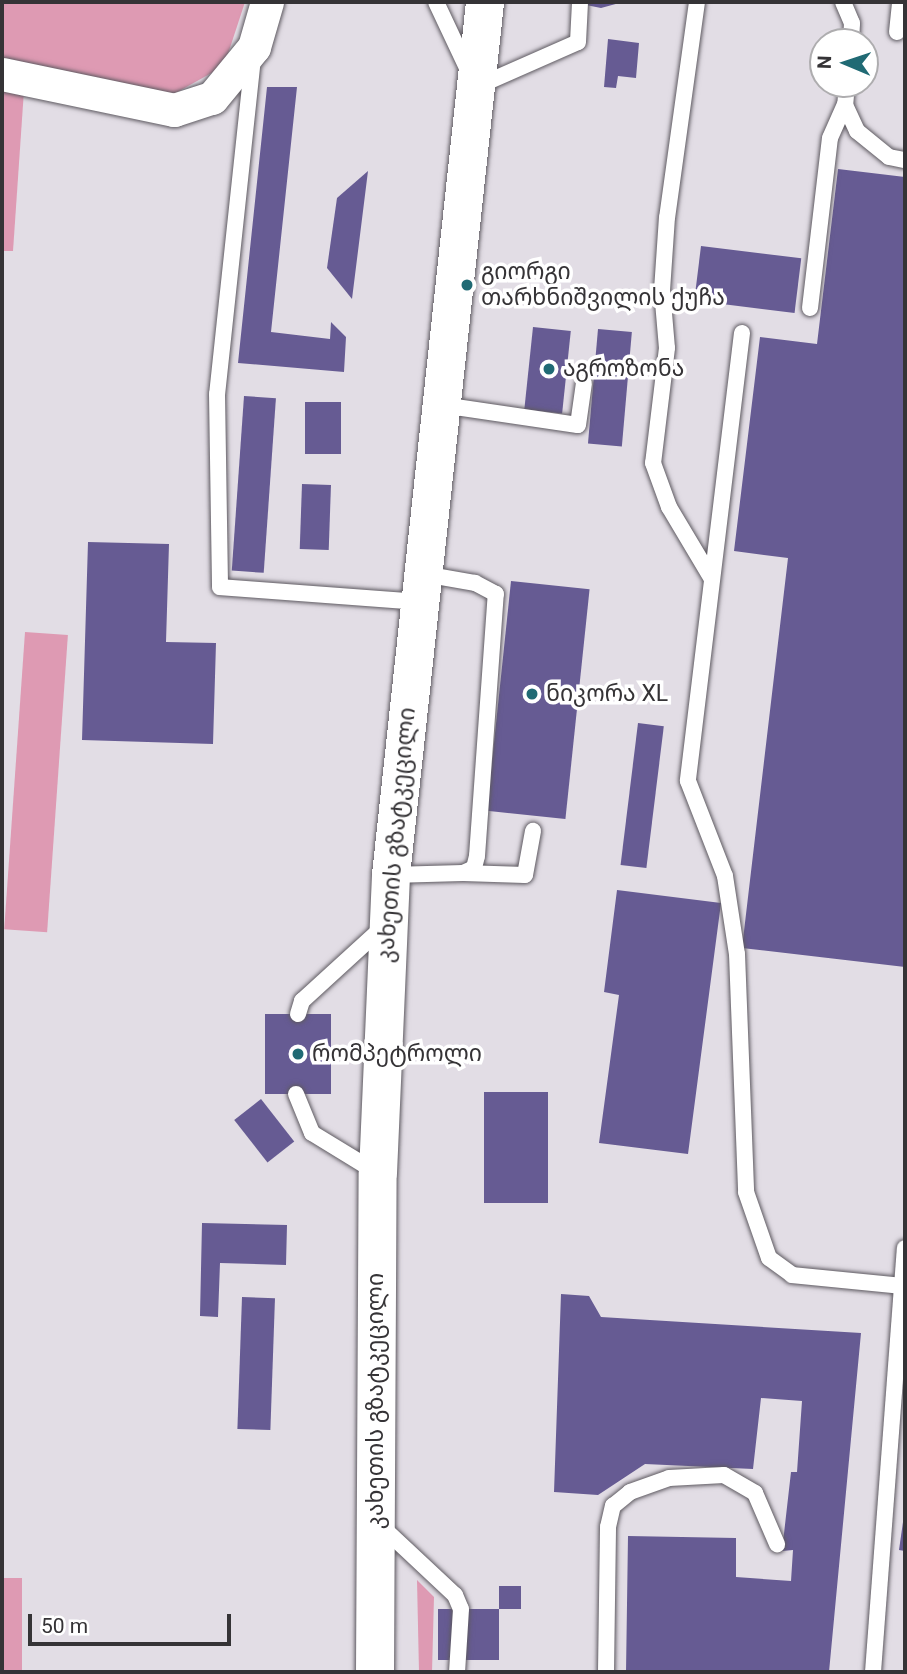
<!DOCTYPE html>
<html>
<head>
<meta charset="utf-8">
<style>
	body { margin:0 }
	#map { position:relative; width:907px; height:1674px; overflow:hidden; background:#e2dde5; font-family:Roboto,"Noto Sans Georgian",sans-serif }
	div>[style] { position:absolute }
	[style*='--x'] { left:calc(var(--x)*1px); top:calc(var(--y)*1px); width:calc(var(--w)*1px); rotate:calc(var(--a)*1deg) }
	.green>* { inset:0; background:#de9ab3; transform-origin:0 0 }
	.building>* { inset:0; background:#665b93; transform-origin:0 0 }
	.roads { filter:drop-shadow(0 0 2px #5e5a61) drop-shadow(0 0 2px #5e5a61) }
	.service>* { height:16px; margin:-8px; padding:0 8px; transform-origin:8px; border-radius:8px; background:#fff }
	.minor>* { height:33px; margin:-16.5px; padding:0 16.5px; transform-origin:16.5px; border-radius:16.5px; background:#fff }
	.trunk>* { height:38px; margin:-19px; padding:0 19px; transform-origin:19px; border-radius:19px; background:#fff }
	.dots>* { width:19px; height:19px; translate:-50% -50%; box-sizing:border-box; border:4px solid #fff; border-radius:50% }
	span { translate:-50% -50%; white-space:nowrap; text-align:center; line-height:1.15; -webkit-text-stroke:7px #fff; paint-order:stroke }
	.poi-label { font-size:23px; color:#353336 }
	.left { translate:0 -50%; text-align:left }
	.street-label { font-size:23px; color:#353336 }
	.frame { position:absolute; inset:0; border:4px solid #353336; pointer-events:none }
	.north { position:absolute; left:809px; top:28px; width:70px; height:70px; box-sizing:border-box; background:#fff; border:2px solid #aeadaf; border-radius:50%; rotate:272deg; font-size:19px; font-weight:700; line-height:28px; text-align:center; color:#353336 }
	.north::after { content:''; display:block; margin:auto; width:24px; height:32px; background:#206a74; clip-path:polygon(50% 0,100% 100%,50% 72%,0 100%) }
	.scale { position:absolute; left:28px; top:1614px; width:203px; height:32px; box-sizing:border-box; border:4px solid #353336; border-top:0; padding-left:9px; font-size:21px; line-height:24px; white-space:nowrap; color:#353336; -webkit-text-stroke:5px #fff; paint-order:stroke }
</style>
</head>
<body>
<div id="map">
	<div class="green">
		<div style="clip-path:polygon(2px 2px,245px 2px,224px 66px,172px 95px,2px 64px)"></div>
		<div style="clip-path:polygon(2px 85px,24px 90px,13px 251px,2px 251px)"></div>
		<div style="left:25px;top:632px;width:43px;height:298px;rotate:4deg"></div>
		<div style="left:2px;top:1578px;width:20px;height:94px"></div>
		<div style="clip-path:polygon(417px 1580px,434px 1597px,432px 1672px,419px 1672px)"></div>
	</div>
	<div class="building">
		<div style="clip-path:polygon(571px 2px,623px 2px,601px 8px)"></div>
		<div style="clip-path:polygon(608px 39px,639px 43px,636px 78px,618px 76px,616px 88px,604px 87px)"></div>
		<div style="clip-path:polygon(267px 87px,297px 87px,271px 332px,330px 339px,331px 322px,346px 337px,344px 372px,238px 363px)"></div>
		<div style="clip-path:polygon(838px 169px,905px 177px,905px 967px,742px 948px,788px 558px,734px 551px,760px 337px,817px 344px)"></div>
		<div style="clip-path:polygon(368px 171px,352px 299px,327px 268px,337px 198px)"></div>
		<div style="left:701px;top:246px;width:101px;height:55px;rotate:7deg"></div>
		<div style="left:533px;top:327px;width:38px;height:83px;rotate:6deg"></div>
		<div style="left:598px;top:329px;width:34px;height:115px;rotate:5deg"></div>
		<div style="left:244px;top:396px;width:32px;height:175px;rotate:4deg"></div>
		<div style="left:305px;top:402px;width:36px;height:52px"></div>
		<div style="left:302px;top:484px;width:29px;height:65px;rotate:2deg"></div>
		<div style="clip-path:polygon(88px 542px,169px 544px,166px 642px,216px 643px,213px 744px,82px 740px)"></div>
		<div style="left:511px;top:581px;width:79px;height:231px;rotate:6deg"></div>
		<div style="left:638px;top:723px;width:26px;height:143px;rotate:7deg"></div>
		<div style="clip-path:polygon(617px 890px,721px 903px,688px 1154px,599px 1143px,619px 995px,604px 992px)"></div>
		<div style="left:265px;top:1014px;width:66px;height:80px"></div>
		<div style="left:484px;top:1092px;width:64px;height:111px"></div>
		<div style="left:261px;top:1099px;width:54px;height:34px;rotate:52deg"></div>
		<div style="clip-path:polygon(202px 1223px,287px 1225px,286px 1265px,220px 1263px,218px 1317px,200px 1316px)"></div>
		<div style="clip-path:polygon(561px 1294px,589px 1296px,601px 1317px,861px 1333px,829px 1672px,626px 1672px,628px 1536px,736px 1538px,736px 1577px,791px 1581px,793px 1550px,782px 1551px,791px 1472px,797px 1472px,802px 1401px,761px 1398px,753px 1469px,645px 1464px,598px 1495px,554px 1492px)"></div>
		<div style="left:242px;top:1297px;width:33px;height:132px;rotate:2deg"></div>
		<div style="clip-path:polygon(904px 1515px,905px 1515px,905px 1551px,899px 1550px)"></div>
		<div style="left:499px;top:1586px;width:22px;height:23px"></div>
		<div style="left:438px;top:1609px;width:61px;height:51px"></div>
	</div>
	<div class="roads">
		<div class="service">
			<div style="--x:436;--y:2;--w:94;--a:64.8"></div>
			<div style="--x:476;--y:87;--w:111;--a:-23.8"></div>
			<div style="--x:578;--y:42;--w:40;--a:-87.1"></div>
			<div style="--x:697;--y:2;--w:217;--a:97.9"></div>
			<div style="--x:667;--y:217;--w:73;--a:93.9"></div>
			<div style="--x:662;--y:290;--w:58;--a:85.1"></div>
			<div style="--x:667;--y:348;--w:116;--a:96.9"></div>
			<div style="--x:653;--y:463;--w:47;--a:70"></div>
			<div style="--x:669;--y:507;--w:84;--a:59.2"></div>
			<div style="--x:843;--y:2;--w:23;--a:67"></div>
			<div style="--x:852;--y:23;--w:19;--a:93"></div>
			<div style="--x:897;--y:32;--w:30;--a:-84"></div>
			<div style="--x:253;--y:58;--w:338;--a:96.1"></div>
			<div style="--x:217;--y:394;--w:193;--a:89.1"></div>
			<div style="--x:220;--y:587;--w:199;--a:4.3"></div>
			<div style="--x:847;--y:84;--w:21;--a:95"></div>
			<div style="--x:845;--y:105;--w:29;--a:65"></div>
			<div style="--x:857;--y:131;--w:41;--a:39.1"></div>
			<div style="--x:889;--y:157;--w:16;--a:11"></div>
			<div style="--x:810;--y:308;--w:171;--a:-83.3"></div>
			<div style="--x:830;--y:138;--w:36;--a:-66"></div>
			<div style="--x:742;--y:333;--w:451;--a:96.9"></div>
			<div style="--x:688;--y:781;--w:102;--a:68.7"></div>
			<div style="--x:725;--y:876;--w:79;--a:81.3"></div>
			<div style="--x:737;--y:954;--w:238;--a:87.8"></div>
			<div style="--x:746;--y:1192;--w:70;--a:70.8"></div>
			<div style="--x:769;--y:1258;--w:29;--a:36"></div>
			<div style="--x:792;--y:1275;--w:111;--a:5.7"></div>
			<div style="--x:442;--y:405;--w:137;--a:8.4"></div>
			<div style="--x:578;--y:425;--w:42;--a:-81.9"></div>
			<div style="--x:463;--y:873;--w:62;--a:1.8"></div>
			<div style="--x:525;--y:875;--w:45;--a:-79.7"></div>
			<div style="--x:391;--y:875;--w:72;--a:-1.6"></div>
			<div style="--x:463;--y:873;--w:12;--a:-24"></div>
			<div style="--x:474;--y:868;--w:12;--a:-76"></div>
			<div style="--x:477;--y:856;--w:263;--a:-85.9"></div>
			<div style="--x:496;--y:594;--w:24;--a:-152"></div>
			<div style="--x:475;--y:583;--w:52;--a:-170"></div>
			<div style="--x:298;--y:1014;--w:14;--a:-73"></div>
			<div style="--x:302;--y:1001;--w:111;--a:-42.4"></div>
			<div style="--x:296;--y:1094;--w:42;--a:67.7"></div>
			<div style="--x:312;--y:1133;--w:75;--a:31.4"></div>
			<div style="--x:379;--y:1524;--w:104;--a:43.1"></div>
			<div style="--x:455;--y:1595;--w:15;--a:67"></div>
			<div style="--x:461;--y:1609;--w:63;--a:93.6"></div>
			<div style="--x:606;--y:1672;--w:145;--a:-89.2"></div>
			<div style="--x:608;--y:1527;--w:22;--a:-77"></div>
			<div style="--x:613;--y:1506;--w:22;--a:-39"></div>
			<div style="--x:630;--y:1492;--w:41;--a:-19.7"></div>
			<div style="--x:669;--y:1478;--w:55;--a:-3.1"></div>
			<div style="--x:724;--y:1475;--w:36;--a:30"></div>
			<div style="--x:755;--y:1493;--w:56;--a:66.7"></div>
			<div style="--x:873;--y:1672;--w:425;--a:-85.7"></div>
		</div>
		<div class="minor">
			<div style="--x:2;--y:74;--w:176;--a:11.8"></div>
			<div style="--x:174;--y:110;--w:40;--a:-18"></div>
			<div style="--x:212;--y:98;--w:66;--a:-50.5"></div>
			<div style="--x:254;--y:47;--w:47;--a:-73.9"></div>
		</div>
		<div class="trunk">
			<div style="--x:375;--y:1672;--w:499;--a:-89.7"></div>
			<div style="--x:378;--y:1173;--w:298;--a:-87.5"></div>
			<div style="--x:391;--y:875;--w:878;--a:-83.85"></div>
		</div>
	</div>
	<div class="dots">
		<div style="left:467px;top:285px;background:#206a74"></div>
		<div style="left:549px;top:369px;background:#206a74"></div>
		<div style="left:532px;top:694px;background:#206a74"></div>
		<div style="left:298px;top:1054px;background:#206a74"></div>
	</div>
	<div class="poi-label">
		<span class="left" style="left:481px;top:285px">გიორგი<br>თარხნიშვილის ქუჩა</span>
		<span class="left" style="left:563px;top:369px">აგროზონა</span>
		<span class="left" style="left:546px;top:694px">ნიკორა XL</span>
		<span class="left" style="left:312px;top:1054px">რომპეტროლი</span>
	</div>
	<div class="street-label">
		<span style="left:397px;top:835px;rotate:-85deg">კახეთის გზატკეცილი</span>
		<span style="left:376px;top:1401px;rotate:-90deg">კახეთის გზატკეცილი</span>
	</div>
	<div class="frame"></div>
	<div class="north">N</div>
	<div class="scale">50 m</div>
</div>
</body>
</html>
